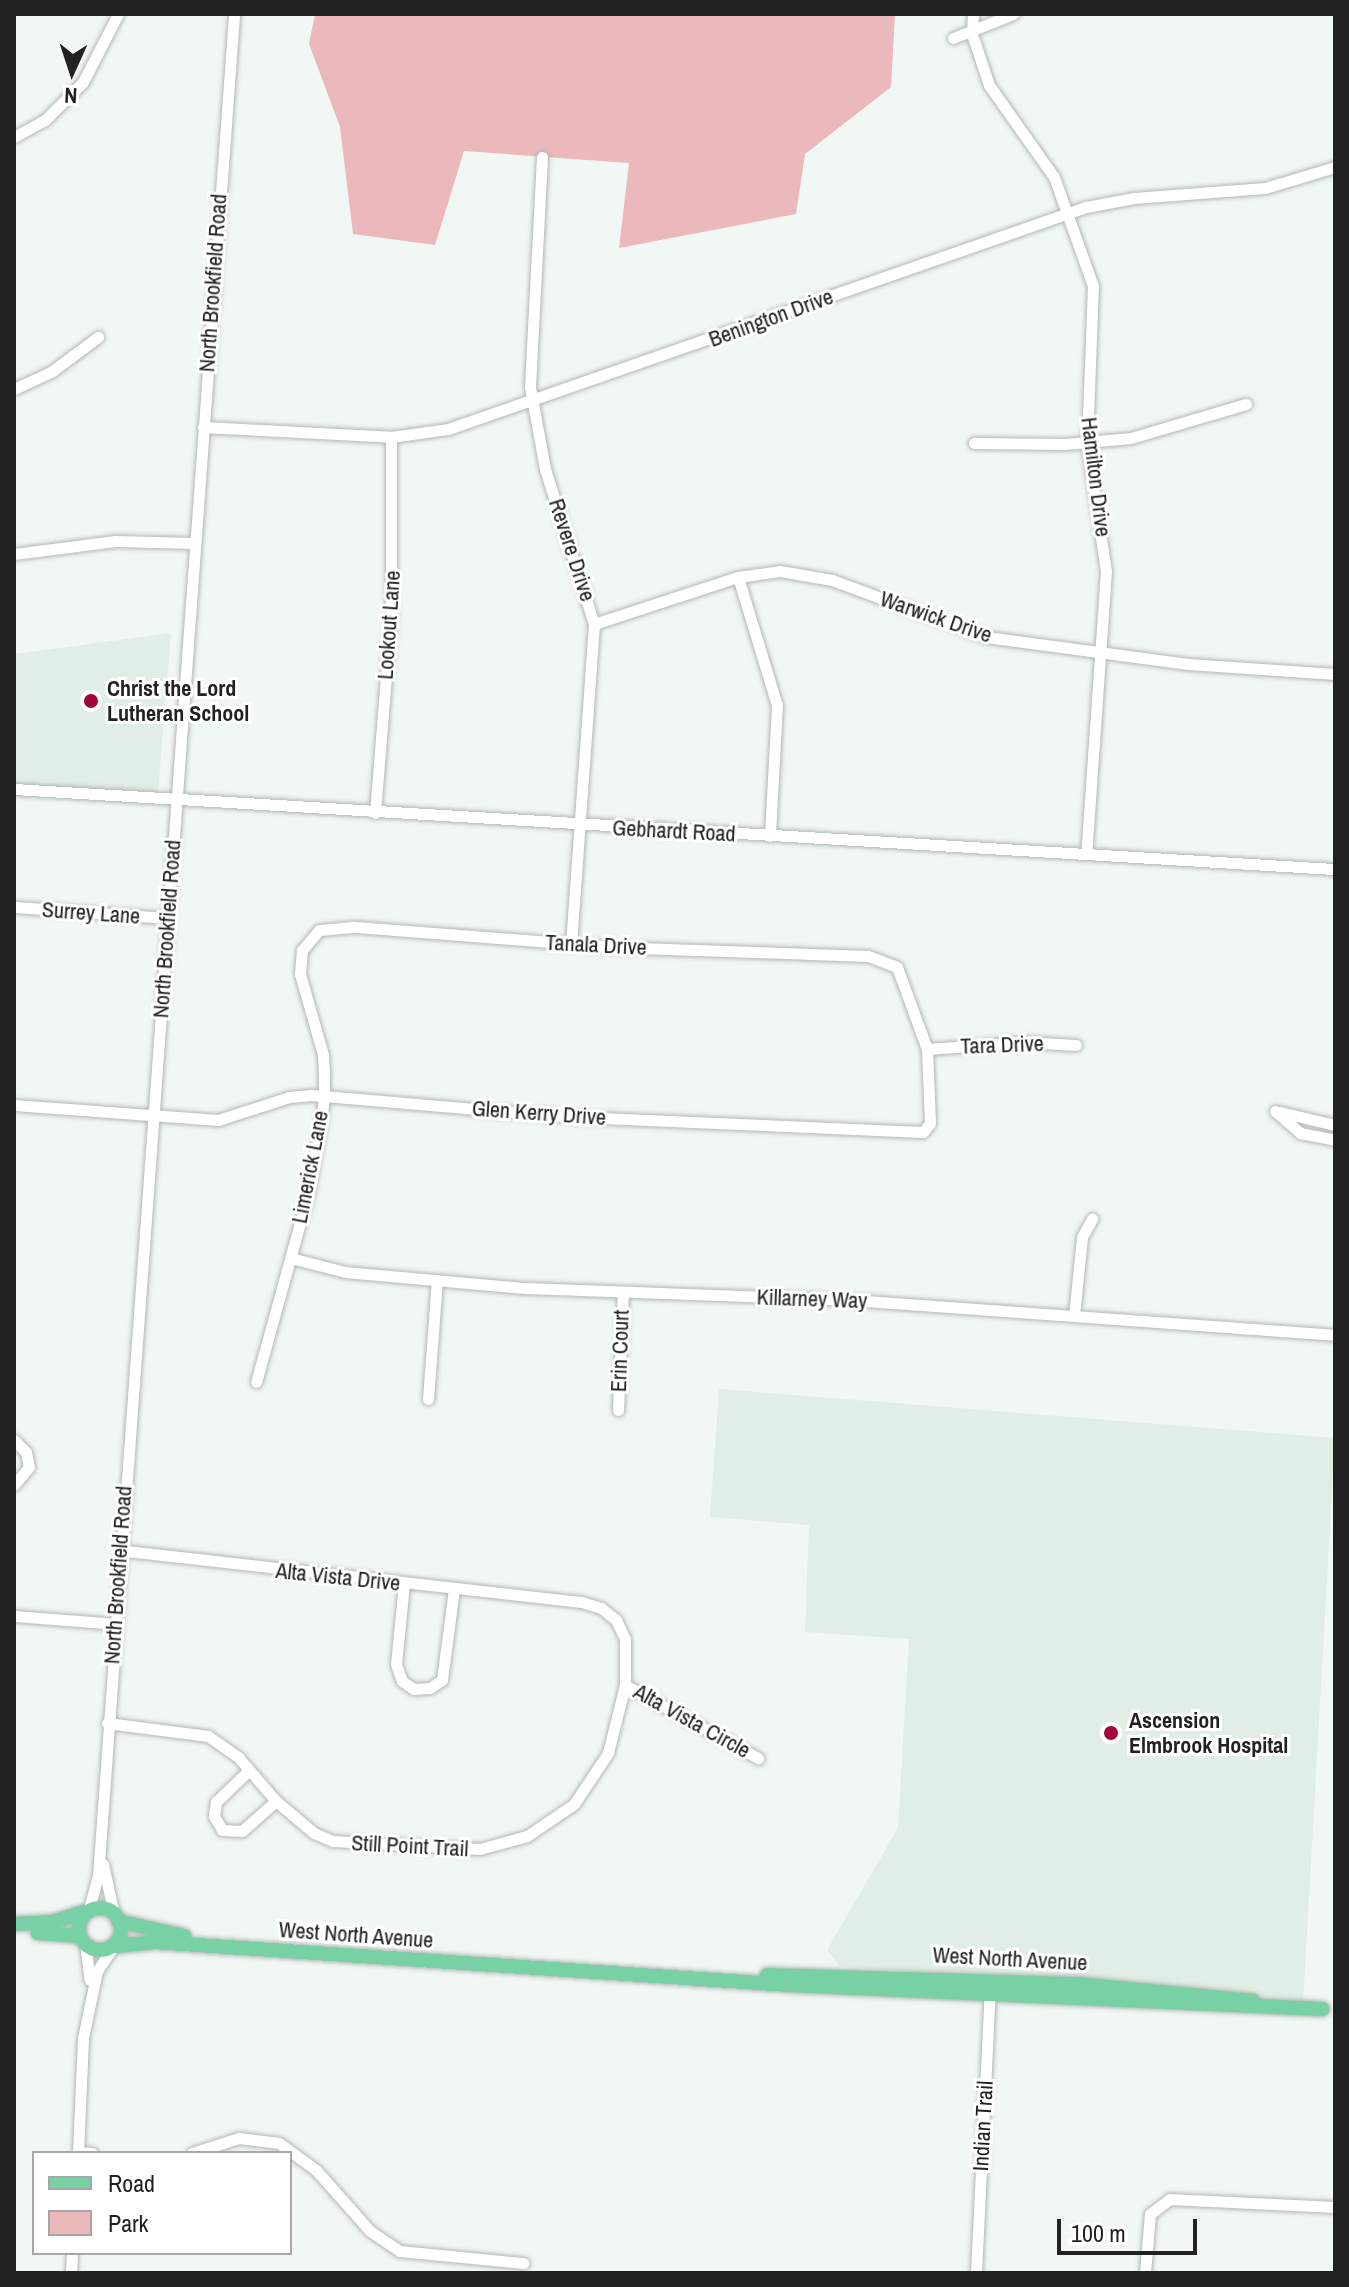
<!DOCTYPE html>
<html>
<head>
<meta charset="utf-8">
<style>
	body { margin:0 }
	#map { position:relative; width:1349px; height:2287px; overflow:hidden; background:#f1f7f3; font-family:"Archivo Narrow",sans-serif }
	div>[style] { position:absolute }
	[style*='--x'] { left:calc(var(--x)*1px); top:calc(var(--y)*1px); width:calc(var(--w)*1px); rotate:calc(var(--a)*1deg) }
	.built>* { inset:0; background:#e1eee5 }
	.green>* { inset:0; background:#ebb8bb }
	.roads { filter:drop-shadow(0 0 2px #b3b8b4) drop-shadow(0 0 2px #b3b8b4) }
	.minor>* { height:11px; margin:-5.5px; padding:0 5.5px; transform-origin:5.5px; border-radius:5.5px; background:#fff }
	.major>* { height:14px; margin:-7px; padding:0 7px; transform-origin:7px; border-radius:7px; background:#78d1a5 }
	.major>.ring { margin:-7px; padding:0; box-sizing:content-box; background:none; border:14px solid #78d1a5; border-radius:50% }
	.dots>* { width:22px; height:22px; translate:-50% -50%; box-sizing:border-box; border:4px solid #fff; border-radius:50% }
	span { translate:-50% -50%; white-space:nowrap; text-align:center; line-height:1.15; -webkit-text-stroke:6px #fff; paint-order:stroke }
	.street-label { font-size:22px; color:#202221 }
	.poi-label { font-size:22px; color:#202221; font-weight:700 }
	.left { translate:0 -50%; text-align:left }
	.frame { position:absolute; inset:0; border:16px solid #202221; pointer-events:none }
	.legend { position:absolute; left:32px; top:2151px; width:260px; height:104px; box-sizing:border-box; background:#fff; border:2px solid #a6a7a6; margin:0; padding:10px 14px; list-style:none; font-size:24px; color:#202221 }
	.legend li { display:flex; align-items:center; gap:16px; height:40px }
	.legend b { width:40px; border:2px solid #a6a7a6 }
	.north { position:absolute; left:32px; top:32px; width:80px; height:80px; -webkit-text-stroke:6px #fff; paint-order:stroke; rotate:183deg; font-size:22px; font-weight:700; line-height:32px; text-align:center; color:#202221 }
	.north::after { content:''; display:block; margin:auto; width:28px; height:36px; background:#202221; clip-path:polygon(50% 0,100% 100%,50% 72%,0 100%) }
	.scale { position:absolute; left:1057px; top:2219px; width:140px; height:36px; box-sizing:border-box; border:4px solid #202221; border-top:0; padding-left:10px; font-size:24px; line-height:28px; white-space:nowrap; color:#202221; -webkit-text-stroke:6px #fff; paint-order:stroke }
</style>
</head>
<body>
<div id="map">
	<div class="built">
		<div style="clip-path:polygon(171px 633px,158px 793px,14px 785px,14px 654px)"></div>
		<div style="clip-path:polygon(719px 1389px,1335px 1438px,1303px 2004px,840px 1966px,827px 1950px,898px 1828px,909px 1639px,805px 1632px,809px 1525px,710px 1517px)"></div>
	</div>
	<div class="green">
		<div style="clip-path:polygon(315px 14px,895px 14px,891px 87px,805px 154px,796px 214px,619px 248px,629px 163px,464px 151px,435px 245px,353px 234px,340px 127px,309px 44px)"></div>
	</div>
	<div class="roads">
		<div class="minor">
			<div style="--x:973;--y:14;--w:20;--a:93"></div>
			<div style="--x:972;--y:34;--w:54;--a:71.6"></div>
			<div style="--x:989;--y:85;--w:113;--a:54.8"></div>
			<div style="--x:1054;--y:177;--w:116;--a:70.3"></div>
			<div style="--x:1093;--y:286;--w:157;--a:92.2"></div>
			<div style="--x:1087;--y:443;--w:129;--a:81.6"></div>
			<div style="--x:1106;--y:571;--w:284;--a:94"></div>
			<div style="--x:953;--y:38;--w:65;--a:-21.8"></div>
			<div style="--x:14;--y:137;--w:35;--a:-29"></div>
			<div style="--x:45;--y:120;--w:54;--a:-45"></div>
			<div style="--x:83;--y:82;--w:76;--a:-62.8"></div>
			<div style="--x:542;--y:157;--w:230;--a:93"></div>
			<div style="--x:530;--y:387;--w:83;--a:79.6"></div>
			<div style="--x:545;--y:469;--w:163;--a:72.5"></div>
			<div style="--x:594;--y:624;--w:322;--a:94.1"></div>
			<div style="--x:14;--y:389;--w:41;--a:-24.7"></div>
			<div style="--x:51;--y:372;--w:59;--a:-36.7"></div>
			<div style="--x:203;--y:427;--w:188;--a:3"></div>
			<div style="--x:391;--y:437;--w:58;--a:-8"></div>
			<div style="--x:448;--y:429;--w:676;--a:-19.19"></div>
			<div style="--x:1086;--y:207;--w:49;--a:-10.6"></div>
			<div style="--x:1134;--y:198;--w:131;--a:-4.4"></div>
			<div style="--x:1265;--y:188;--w:73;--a:-16.7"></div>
			<div style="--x:974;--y:443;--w:91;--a:0.6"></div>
			<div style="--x:1065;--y:444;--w:66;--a:-5.2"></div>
			<div style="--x:1131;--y:438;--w:120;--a:-16.5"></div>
			<div style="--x:14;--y:554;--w:102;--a:-7.3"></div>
			<div style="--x:115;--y:541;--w:80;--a:1.4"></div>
			<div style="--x:738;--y:577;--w:134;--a:73.1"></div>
			<div style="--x:777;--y:705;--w:131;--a:93.1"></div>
			<div style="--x:594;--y:624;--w:151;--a:-18.1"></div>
			<div style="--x:738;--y:577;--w:42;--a:-8.1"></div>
			<div style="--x:780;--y:571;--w:53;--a:9.8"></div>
			<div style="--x:832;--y:580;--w:164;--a:20.3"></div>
			<div style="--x:986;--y:637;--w:204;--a:7.6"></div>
			<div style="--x:1188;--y:664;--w:147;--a:3.9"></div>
			<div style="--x:14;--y:789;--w:1323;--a:3.47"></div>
			<div style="--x:375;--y:813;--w:202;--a:-85.4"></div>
			<div style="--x:391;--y:612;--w:175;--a:-90"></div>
			<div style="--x:14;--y:907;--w:154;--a:4.1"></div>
			<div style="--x:927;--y:1049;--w:99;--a:-4"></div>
			<div style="--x:1026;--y:1042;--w:50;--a:3.4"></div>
			<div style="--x:14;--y:1105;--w:205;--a:4.2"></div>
			<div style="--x:218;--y:1120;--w:75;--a:-17.9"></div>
			<div style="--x:289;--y:1097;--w:21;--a:-5"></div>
			<div style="--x:310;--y:1095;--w:14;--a:4"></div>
			<div style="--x:324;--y:1096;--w:189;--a:4.9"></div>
			<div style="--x:512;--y:1112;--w:67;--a:4.3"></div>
			<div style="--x:579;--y:1117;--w:344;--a:2.5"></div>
			<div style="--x:923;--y:1132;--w:11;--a:-52"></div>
			<div style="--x:930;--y:1123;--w:74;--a:-92.3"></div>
			<div style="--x:927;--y:1049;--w:87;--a:-110.1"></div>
			<div style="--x:897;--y:967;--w:31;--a:-159"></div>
			<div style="--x:868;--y:956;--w:253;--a:-178"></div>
			<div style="--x:615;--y:947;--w:263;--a:-175.6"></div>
			<div style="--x:353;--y:927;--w:34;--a:175"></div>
			<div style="--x:319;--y:930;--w:26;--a:130"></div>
			<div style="--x:302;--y:950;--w:24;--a:95"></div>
			<div style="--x:300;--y:974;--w:84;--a:74.1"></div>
			<div style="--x:323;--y:1055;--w:17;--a:87"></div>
			<div style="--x:324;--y:1072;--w:24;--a:90"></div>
			<div style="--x:324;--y:1096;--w:19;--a:96"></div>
			<div style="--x:322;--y:1115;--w:76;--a:99.8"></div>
			<div style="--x:309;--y:1190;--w:199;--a:105.4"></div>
			<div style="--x:1275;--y:1111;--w:33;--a:41"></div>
			<div style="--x:1300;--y:1133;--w:36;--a:11"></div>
			<div style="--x:1280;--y:1112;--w:57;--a:13.3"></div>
			<div style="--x:291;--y:1258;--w:56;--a:14.5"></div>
			<div style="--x:345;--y:1272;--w:182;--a:5.1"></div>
			<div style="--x:526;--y:1288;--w:324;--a:2.1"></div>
			<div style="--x:850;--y:1300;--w:486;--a:4.1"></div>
			<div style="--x:1074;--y:1316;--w:79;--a:-84.2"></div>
			<div style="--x:1082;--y:1237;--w:21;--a:-61"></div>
			<div style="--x:428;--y:1399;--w:119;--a:-85.7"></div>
			<div style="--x:618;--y:1410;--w:118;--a:-87.6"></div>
			<div style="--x:14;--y:1440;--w:17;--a:45"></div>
			<div style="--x:26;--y:1452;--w:15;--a:79"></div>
			<div style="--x:29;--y:1467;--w:23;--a:130"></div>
			<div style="--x:404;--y:1584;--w:80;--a:95.7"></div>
			<div style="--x:396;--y:1664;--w:18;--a:71"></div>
			<div style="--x:402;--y:1681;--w:14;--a:34"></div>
			<div style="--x:414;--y:1689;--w:16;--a:-4"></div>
			<div style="--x:430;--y:1688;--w:14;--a:-34"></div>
			<div style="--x:442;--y:1680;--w:92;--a:-82.5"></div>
			<div style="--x:14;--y:1616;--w:101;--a:4.5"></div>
			<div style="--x:625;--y:1685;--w:152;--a:28.8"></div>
			<div style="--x:107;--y:1723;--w:102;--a:7.3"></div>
			<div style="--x:208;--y:1736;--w:38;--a:35"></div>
			<div style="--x:239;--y:1758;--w:57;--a:49.3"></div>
			<div style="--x:276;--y:1801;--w:50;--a:40.1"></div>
			<div style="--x:314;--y:1833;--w:21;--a:23"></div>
			<div style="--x:333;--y:1841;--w:147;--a:3.1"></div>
			<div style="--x:480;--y:1849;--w:49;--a:-15.5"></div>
			<div style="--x:527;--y:1836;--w:57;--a:-34.2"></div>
			<div style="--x:574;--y:1804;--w:61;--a:-56.3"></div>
			<div style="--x:608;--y:1753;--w:70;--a:-76"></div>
			<div style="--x:625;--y:1685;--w:46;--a:-90"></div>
			<div style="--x:625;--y:1639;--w:21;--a:-115"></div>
			<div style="--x:616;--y:1620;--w:19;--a:-141"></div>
			<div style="--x:601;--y:1608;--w:21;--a:-163"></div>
			<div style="--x:581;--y:1602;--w:463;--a:-173.6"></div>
			<div style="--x:248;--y:1771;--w:45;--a:135.9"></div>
			<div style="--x:216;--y:1802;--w:14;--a:98"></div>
			<div style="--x:214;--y:1816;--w:16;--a:60"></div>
			<div style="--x:222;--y:1830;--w:20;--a:3"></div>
			<div style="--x:242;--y:1831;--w:45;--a:-41.4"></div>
			<div style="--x:103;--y:1864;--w:52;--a:77.8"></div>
			<div style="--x:89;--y:1909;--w:34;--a:-75"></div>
			<div style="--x:98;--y:1876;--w:1867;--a:-85.82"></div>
			<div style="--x:85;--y:1942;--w:38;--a:83"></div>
			<div style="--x:78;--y:2152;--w:14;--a:4"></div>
			<div style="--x:78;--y:2153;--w:115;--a:-87.5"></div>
			<div style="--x:83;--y:2038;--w:68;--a:-78.2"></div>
			<div style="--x:97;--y:1971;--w:25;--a:-56"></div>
			<div style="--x:192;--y:2153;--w:49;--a:-17.7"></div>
			<div style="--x:239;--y:2138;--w:40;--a:7.1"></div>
			<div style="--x:279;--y:2143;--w:46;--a:36.1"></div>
			<div style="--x:316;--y:2170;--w:81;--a:48.5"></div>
			<div style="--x:370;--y:2231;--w:36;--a:34"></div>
			<div style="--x:400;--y:2251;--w:124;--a:5.6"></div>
			<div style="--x:71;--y:2273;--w:20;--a:-87"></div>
			<div style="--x:976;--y:2273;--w:285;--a:-87.2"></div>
			<div style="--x:1145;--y:2273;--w:59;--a:-85.2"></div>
			<div style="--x:1150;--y:2214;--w:25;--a:-37"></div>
			<div style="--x:1170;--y:2199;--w:165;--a:2.8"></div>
		</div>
		<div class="major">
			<div class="ring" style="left:79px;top:1908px;width:28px;height:28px"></div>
			<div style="--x:118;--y:1921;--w:68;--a:12.8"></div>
			<div style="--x:14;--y:1924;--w:39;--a:-3"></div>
			<div style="--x:53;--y:1922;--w:32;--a:-18"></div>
			<div style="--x:38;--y:1933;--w:42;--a:4.1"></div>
			<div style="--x:117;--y:1946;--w:36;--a:-6"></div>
			<div style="--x:153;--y:1942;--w:637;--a:3.87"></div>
			<div style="--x:789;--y:1985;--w:534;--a:2.58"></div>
			<div style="--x:767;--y:1975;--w:311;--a:1.7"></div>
			<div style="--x:1078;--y:1984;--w:176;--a:5.5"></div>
		</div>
	</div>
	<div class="dots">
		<div style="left:91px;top:701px;background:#a30637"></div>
		<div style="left:1111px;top:1733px;background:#a30637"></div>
	</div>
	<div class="street-label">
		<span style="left:213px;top:283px;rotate:-86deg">North Brookfield Road</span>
		<span style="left:771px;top:318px;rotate:-20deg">Benington Drive</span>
		<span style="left:1096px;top:477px;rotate:83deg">Hamilton Drive</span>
		<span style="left:572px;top:550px;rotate:72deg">Revere Drive</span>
		<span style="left:936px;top:617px;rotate:19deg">Warwick Drive</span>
		<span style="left:389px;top:625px;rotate:-86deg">Lookout Lane</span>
		<span style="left:674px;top:831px;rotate:3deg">Gebhardt Road</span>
		<span style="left:91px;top:913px;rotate:4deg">Surrey Lane</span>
		<span style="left:167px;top:929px;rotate:-86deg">North Brookfield Road</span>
		<span style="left:596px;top:945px;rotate:3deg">Tanala Drive</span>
		<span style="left:1002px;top:1045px;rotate:-2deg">Tara Drive</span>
		<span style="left:539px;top:1113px;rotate:4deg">Glen Kerry Drive</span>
		<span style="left:310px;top:1167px;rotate:-79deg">Limerick Lane</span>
		<span style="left:812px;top:1299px;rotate:2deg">Killarney Way</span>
		<span style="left:620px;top:1351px;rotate:-88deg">Erin Court</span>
		<span style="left:118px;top:1575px;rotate:-86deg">North Brookfield Road</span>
		<span style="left:338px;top:1577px;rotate:6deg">Alta Vista Drive</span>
		<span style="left:692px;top:1721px;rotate:29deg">Alta Vista Circle</span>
		<span style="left:410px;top:1846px;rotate:3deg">Still Point Trail</span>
		<span style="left:356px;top:1935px;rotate:4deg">West North Avenue</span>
		<span style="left:1010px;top:1959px;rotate:3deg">West North Avenue</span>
		<span style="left:983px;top:2126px;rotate:-87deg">Indian Trail</span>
	</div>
	<div class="poi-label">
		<span class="left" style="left:107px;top:701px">Christ the Lord<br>Lutheran School</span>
		<span class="left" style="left:1129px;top:1733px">Ascension<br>Elmbrook Hospital</span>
	</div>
	<div class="frame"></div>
	<ul class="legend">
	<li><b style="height:10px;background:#78d1a5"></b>Road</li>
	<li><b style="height:22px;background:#ebb8bb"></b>Park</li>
	</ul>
	<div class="north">N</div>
	<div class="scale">100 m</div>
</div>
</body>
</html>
